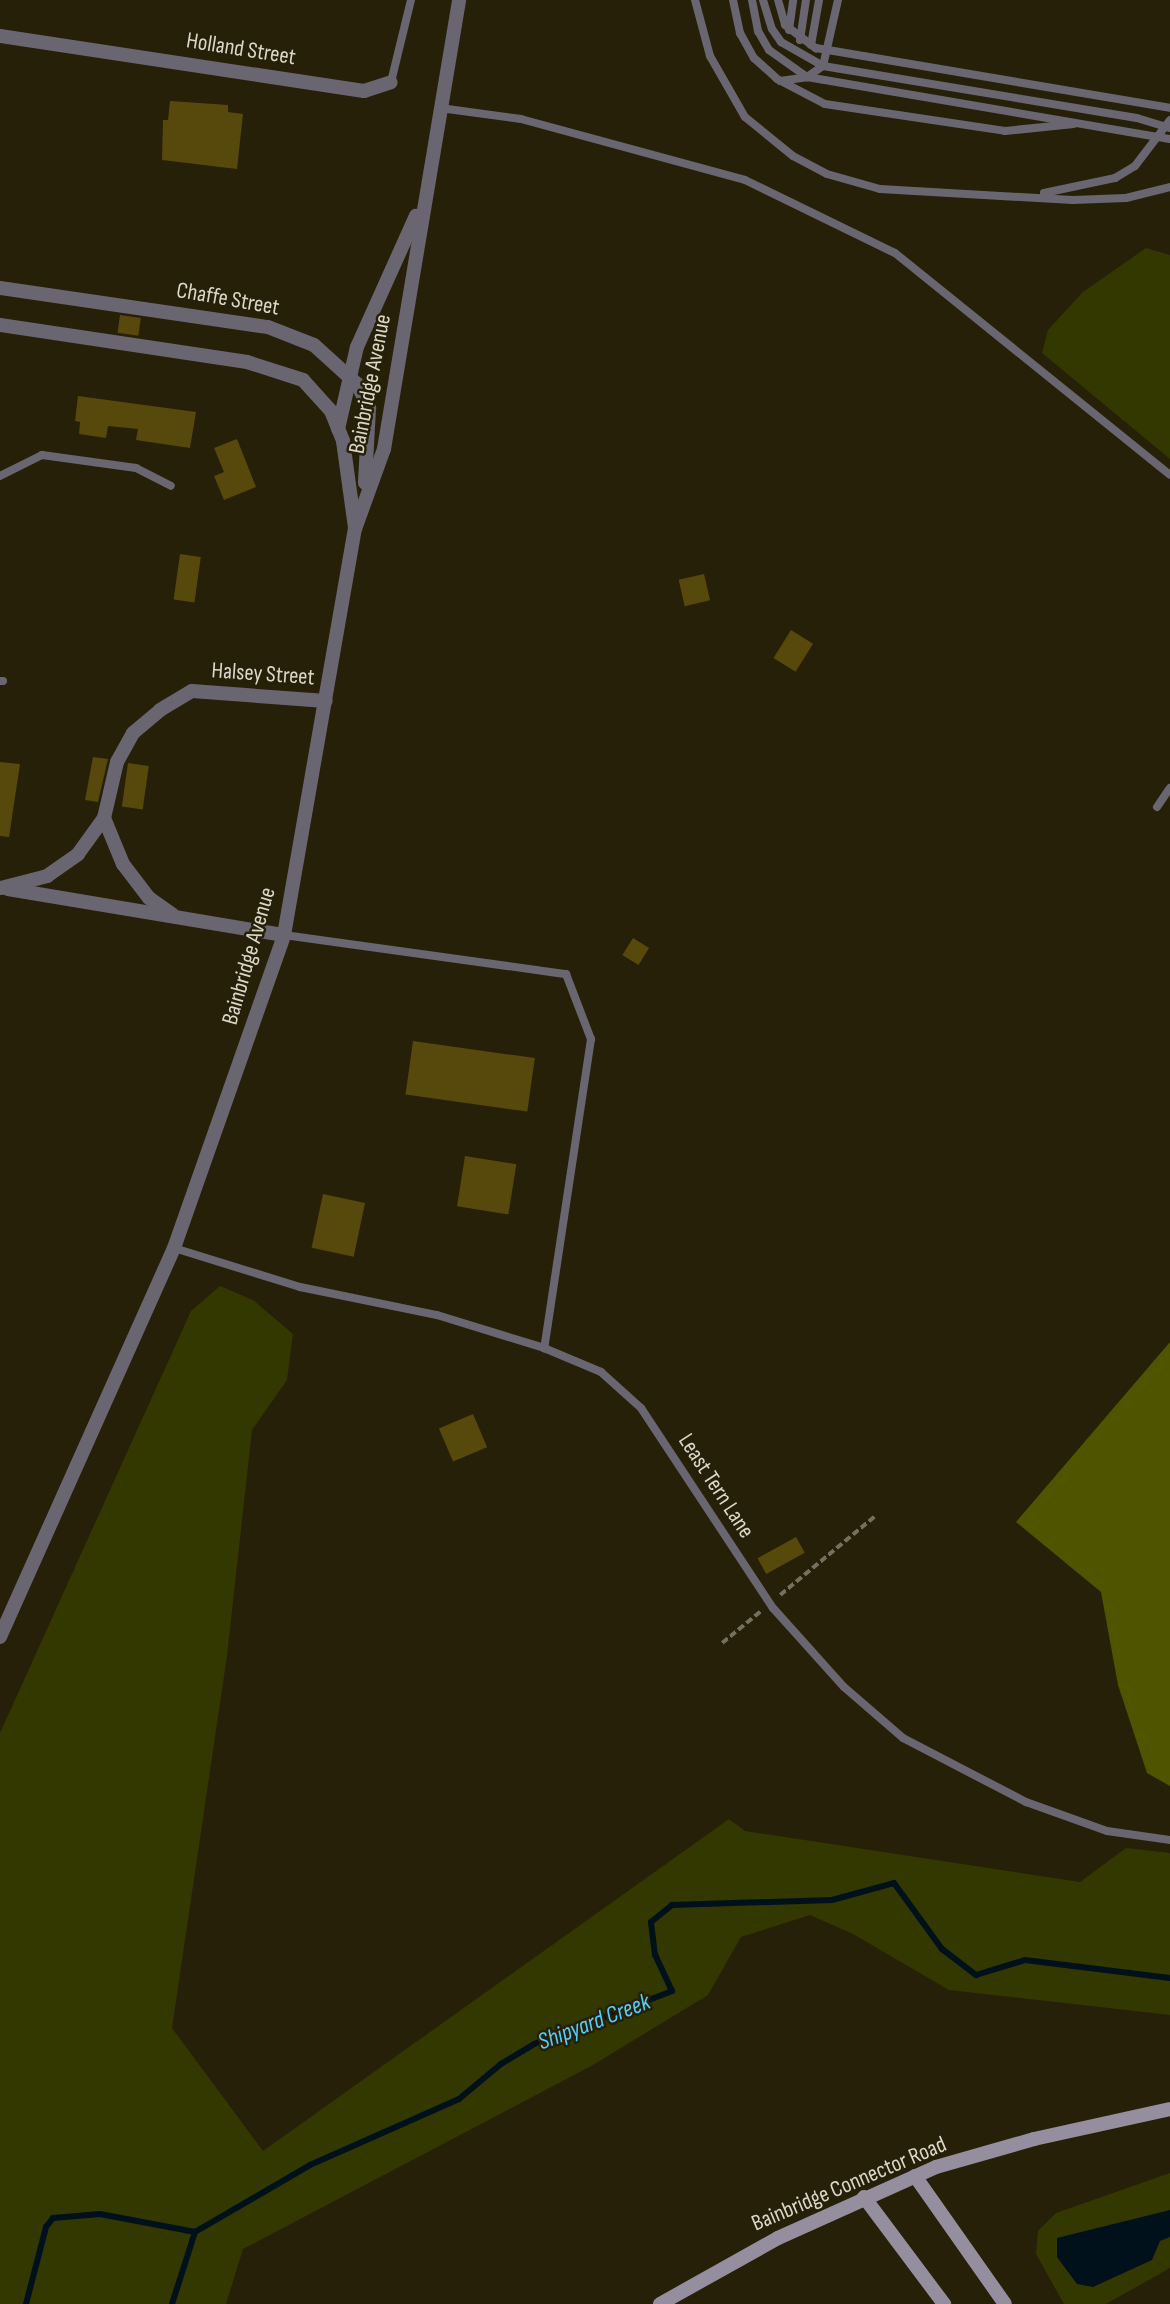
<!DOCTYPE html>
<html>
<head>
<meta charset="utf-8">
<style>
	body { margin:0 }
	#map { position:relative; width:1170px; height:2304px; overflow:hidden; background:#262009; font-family:"Sofia Sans Condensed",sans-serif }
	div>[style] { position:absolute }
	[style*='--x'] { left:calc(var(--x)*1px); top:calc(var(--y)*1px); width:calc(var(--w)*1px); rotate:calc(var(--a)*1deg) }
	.green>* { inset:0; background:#333700 }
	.forest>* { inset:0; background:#4e5400 }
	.water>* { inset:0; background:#00111b }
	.stream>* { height:6px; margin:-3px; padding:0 3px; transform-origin:3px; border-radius:3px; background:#00111b }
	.building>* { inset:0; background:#57480b; transform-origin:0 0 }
	.path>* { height:3.5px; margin-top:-1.75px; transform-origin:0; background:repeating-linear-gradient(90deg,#75705d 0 7px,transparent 0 10.5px) }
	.lane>* { height:8px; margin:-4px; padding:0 4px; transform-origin:4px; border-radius:4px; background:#6a6671 }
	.street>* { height:14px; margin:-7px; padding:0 7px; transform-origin:7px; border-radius:7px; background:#6a6671 }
	.secondary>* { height:14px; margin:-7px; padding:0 7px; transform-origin:7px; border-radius:7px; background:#958e9f }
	span { translate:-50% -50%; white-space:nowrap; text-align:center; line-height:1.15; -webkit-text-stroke:5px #262009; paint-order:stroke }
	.street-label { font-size:23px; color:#dad7c9 }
	.water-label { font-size:24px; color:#55cefe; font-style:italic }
</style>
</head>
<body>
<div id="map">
	<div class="green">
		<div style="clip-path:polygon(1146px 248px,1170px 255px,1170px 459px,1042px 353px,1048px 330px,1083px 292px)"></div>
		<div style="clip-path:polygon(220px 1286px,253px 1300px,293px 1334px,287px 1380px,252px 1430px,227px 1656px,172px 2028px,263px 2151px,729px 1819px,745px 1831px,1080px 1882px,1126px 1848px,1170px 1853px,1170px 2015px,949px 1990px,853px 1934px,810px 1915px,741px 1937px,708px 1995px,593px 2065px,243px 2249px,226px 2304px,0 2304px,0 1733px,191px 1311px)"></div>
		<div style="clip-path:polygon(1170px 2173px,1170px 2268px,1106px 2304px,1064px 2304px,1036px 2254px,1038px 2231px,1056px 2213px)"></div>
	</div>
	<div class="forest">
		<div style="clip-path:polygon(1170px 1342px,1170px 1786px,1147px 1773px,1118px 1685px,1101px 1592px,1016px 1522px)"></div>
	</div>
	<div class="water">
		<div style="clip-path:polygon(1170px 2210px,1170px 2237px,1160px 2241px,1152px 2260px,1093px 2287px,1077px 2284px,1057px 2257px,1057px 2238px)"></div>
	</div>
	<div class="stream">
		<div style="--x:26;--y:2304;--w:80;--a:-75.4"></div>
		<div style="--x:46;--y:2227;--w:11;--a:-52"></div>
		<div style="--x:53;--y:2218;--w:47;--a:-4.9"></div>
		<div style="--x:100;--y:2214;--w:97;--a:10.7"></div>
		<div style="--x:195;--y:2232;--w:133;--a:-30.2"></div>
		<div style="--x:310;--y:2165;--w:163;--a:-23.9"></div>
		<div style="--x:459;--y:2099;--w:55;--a:-39.8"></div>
		<div style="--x:501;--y:2064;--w:39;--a:-31"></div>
		<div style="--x:534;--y:2044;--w:148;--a:-21"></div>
		<div style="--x:672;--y:1991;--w:40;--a:-115"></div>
		<div style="--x:655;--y:1955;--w:33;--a:-97"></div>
		<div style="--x:651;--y:1922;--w:27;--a:-39"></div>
		<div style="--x:672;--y:1905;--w:160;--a:-1.8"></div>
		<div style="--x:832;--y:1900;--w:64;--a:-15.3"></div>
		<div style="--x:894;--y:1883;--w:82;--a:54"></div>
		<div style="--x:942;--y:1949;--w:43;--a:37.4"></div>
		<div style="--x:976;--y:1975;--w:51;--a:-17"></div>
		<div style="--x:1025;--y:1960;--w:146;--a:7.1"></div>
		<div style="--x:172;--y:2304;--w:76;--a:-72.3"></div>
	</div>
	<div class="building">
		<div style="clip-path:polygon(170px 101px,228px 105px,228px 112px,243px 114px,237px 169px,162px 160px,163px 120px,168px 120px)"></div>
		<div style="left:120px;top:315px;width:21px;height:18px;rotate:8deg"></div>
		<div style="clip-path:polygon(78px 396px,196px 412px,190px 448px,136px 440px,138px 429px,108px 426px,106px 438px,79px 434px,80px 422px,75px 421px)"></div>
		<div style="clip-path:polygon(237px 439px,256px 487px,224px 500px,214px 476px,224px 472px,214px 448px)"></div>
		<div style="left:180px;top:554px;width:21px;height:46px;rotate:8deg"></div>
		<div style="left:704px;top:574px;width:27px;height:26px;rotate:77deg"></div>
		<div style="left:791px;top:630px;width:26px;height:33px;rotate:32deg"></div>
		<div style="clip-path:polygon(93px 757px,108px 759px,98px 802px,85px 800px)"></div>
		<div style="clip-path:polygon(0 762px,20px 764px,9px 837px,0 836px)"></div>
		<div style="left:128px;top:763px;width:21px;height:44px;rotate:8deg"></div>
		<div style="left:633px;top:938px;width:19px;height:20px;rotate:32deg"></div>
		<div style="left:413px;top:1041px;width:123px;height:54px;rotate:8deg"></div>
		<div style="left:465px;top:1156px;width:52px;height:51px;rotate:9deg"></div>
		<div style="left:323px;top:1194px;width:43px;height:55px;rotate:12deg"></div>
		<div style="left:473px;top:1414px;width:36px;height:37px;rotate:67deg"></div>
		<div style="left:796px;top:1537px;width:18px;height:44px;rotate:61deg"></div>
	</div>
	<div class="path">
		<div style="--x:780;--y:1595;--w:124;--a:-39.7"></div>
		<div style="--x:722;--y:1643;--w:50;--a:-39.4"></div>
	</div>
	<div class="lane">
		<div style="--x:695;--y:0;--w:58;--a:75"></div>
		<div style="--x:710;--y:56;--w:70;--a:60.2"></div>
		<div style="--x:745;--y:117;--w:62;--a:39.1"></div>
		<div style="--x:793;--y:156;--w:38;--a:28"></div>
		<div style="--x:827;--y:174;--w:55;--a:15.8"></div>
		<div style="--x:880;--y:189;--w:193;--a:3.3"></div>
		<div style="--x:1073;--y:200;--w:53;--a:-2.2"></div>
		<div style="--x:1126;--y:198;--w:45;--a:-14"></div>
		<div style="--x:733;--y:0;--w:34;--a:78"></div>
		<div style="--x:740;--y:33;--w:29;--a:61"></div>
		<div style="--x:754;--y:58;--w:31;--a:42"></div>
		<div style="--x:777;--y:79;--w:54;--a:27.5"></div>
		<div style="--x:825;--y:104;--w:182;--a:8.5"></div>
		<div style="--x:1005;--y:131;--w:69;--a:-5.8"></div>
		<div style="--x:752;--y:0;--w:32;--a:79"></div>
		<div style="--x:758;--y:31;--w:22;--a:60"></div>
		<div style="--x:769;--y:50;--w:47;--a:35.4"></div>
		<div style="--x:807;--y:77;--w:368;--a:9.7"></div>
		<div style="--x:763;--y:0;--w:30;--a:73"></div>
		<div style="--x:772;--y:29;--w:16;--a:55"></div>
		<div style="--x:781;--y:42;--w:48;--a:29.7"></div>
		<div style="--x:823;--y:66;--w:318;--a:9.4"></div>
		<div style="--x:1137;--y:118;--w:34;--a:17"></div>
		<div style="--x:778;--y:0;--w:26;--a:74"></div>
		<div style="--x:785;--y:25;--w:39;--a:37"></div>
		<div style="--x:816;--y:48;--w:359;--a:9.6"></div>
		<div style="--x:789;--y:30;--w:30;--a:-82"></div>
		<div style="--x:800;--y:40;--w:40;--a:-81.5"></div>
		<div style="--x:811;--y:45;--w:46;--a:-79.9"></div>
		<div style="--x:780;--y:81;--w:27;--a:-8"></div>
		<div style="--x:807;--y:77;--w:19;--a:-35"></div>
		<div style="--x:823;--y:66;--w:68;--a:-77.2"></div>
		<div style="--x:391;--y:82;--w:84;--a:-76.3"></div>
		<div style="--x:440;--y:108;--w:82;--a:7.7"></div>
		<div style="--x:521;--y:119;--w:232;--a:15.2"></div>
		<div style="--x:745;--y:180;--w:167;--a:26"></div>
		<div style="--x:895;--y:253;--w:353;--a:38.9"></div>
		<div style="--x:1044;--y:193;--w:73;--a:-11.9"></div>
		<div style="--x:1115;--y:178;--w:23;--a:-31"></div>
		<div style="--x:1135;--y:166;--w:58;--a:-52.7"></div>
		<div style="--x:0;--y:476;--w:47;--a:-26.6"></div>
		<div style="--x:42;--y:455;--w:95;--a:7.9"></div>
		<div style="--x:136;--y:468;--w:39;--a:27"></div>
		<div style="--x:0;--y:681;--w:3;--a:0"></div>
		<div style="--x:1157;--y:807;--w:23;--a:-56"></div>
		<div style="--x:284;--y:935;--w:285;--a:7.9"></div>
		<div style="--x:566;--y:974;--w:70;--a:69"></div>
		<div style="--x:591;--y:1039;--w:313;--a:98.6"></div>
		<div style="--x:174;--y:1248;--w:132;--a:17.2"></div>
		<div style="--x:300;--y:1287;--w:140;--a:11.6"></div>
		<div style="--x:437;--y:1315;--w:112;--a:17.1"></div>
		<div style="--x:544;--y:1348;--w:62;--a:22.8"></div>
		<div style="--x:601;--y:1372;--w:54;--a:42"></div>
		<div style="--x:641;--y:1408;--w:240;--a:56.6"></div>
		<div style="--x:773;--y:1608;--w:106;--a:48.1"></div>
		<div style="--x:844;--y:1687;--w:78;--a:40.8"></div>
		<div style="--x:903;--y:1738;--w:139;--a:27.5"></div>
		<div style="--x:1026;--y:1802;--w:86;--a:19.7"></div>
		<div style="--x:1107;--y:1831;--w:64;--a:8.1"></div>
	</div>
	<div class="street">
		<div style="--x:0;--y:36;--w:368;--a:8.6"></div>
		<div style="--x:364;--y:91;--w:28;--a:-18"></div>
		<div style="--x:0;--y:288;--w:271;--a:8.3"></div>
		<div style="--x:268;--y:327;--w:49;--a:21.4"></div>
		<div style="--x:314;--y:345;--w:58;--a:42.2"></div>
		<div style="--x:357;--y:384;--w:27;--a:63"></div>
		<div style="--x:369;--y:408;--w:75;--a:93.1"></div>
		<div style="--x:0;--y:325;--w:250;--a:8.5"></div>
		<div style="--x:247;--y:362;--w:59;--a:17.8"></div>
		<div style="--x:303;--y:380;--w:42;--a:47.9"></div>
		<div style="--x:331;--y:411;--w:32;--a:68"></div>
		<div style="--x:343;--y:441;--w:87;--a:82.1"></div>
		<div style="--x:338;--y:429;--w:84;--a:-77"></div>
		<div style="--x:357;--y:347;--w:144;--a:-65.8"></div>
		<div style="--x:104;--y:818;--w:50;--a:67.6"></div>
		<div style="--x:123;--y:864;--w:43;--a:52.6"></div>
		<div style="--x:149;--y:898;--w:29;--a:35"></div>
		<div style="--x:1;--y:888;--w:48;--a:-14.6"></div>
		<div style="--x:47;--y:876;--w:38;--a:-35"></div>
		<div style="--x:78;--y:854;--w:44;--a:-54.2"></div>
		<div style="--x:104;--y:818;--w:57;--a:-76.9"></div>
		<div style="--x:117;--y:762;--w:33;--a:-61"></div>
		<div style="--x:133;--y:733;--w:35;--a:-40"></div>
		<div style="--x:160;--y:710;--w:37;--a:-31"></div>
		<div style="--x:192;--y:691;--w:134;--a:4.3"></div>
		<div style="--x:8;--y:889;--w:280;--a:9.5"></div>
		<div style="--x:0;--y:1637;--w:426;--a:-65.9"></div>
		<div style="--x:174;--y:1248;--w:332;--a:-70.6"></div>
		<div style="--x:284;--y:935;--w:412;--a:-80.1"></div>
		<div style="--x:355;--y:529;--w:85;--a:-70.1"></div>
		<div style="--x:384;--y:449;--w:455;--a:-80.5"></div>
	</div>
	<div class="secondary">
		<div style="--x:915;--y:2176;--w:156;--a:54.9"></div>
		<div style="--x:864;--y:2197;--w:134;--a:53.2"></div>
		<div style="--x:660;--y:2304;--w:135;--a:-29.2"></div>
		<div style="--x:778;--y:2238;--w:173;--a:-24.2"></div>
		<div style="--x:936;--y:2167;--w:102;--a:-15.9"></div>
		<div style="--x:1034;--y:2139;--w:139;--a:-12.4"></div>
	</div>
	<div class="street-label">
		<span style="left:241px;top:49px;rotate:9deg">Holland Street</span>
		<span style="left:228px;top:299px;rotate:10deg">Chaffe Street</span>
		<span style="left:370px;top:384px;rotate:-79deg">Bainbridge Avenue</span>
		<span style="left:263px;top:674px;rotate:4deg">Halsey Street</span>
		<span style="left:249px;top:956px;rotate:-74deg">Bainbridge Avenue</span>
		<span style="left:716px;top:1486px;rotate:57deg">Least Tern Lane</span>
		<span style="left:849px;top:2184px;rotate:-23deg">Bainbridge Connector Road</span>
	</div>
	<div class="water-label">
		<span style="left:594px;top:2022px;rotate:-21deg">Shipyard Creek</span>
	</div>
</div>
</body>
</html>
